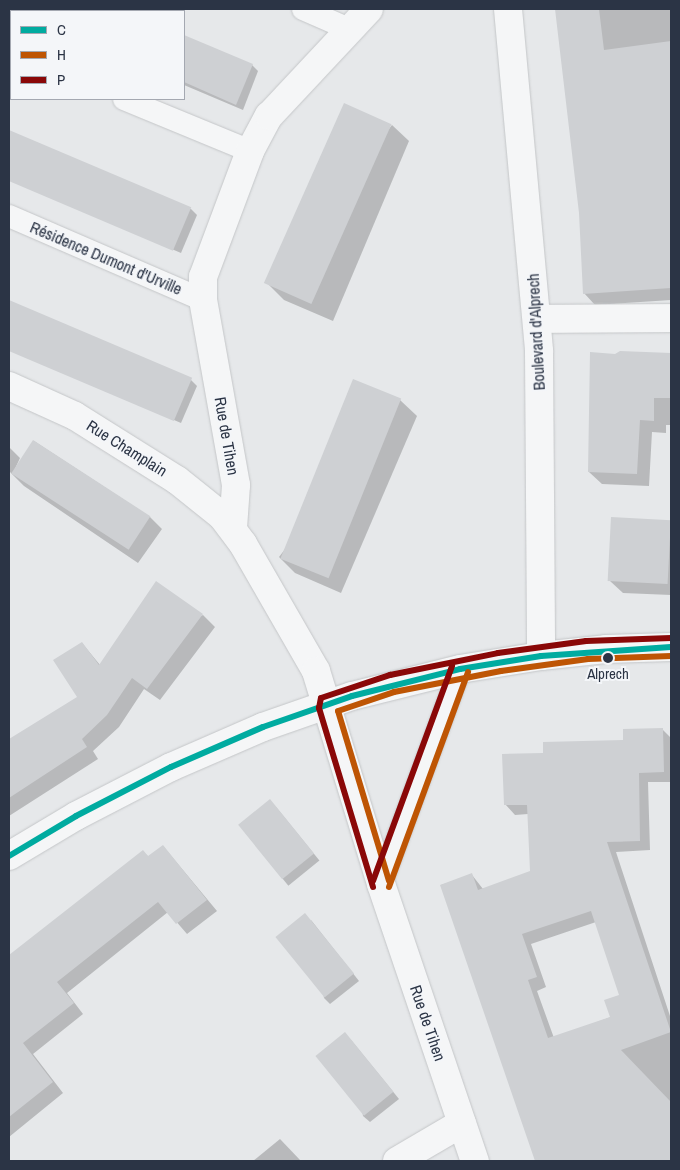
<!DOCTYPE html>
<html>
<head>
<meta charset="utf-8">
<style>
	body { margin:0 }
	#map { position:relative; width:680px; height:1170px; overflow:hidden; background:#e6e8ea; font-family:"Archivo Narrow",sans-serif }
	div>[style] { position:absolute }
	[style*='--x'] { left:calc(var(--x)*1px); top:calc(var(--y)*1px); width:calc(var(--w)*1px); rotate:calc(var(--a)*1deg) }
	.shadow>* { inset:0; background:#0003; transform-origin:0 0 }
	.building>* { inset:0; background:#ced0d3; transform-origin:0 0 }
	.roads { filter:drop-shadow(0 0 1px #c4c6c8) drop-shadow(0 0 1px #c4c6c8) }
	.service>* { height:22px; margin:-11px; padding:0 11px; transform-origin:11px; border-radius:11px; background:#f5f6f7 }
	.minor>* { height:28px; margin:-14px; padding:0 14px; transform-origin:14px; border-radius:14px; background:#f5f6f7 }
	.tertiary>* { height:28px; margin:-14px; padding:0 14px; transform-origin:14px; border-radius:14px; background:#f5f6f7 }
	.bus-1>* { height:6px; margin:-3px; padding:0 3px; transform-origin:3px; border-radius:3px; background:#00aba0 }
	.bus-2>* { height:6px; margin:-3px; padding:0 3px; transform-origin:3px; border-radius:3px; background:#be5504 }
	.bus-3>* { height:6px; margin:-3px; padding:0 3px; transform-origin:3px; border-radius:3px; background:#8a0808 }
	.dots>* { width:14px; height:14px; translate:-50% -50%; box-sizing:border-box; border:2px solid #f4f6f9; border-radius:50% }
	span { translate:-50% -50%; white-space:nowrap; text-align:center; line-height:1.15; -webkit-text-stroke:4px #f4f6f9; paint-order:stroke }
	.bus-label { font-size:15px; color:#2b3445 }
	.street-label { font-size:16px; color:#2b3445 }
	.frame { position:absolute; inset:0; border:10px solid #2b3445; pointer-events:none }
	.legend { position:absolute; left:10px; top:10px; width:175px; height:90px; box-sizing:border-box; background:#f4f6f9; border:1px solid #a4a8b1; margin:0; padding:6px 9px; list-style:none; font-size:15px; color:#2b3445 }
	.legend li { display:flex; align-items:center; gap:10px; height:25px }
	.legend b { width:25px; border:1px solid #a4a8b1 }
</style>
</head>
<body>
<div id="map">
	<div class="shadow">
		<div style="left:55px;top:9px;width:66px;height:2px"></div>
		<div style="clip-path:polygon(557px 9px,671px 9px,671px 300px,595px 305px,584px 293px,580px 213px)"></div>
		<div style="clip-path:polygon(184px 36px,252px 65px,258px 71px,243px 110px,184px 85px)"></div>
		<div style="clip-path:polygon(392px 125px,409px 141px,333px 321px,284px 300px,267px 283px)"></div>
		<div style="clip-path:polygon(9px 131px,191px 209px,197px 215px,181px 253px,9px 180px)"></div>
		<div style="clip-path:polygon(9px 302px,191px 380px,197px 386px,181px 423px,9px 350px)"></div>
		<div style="clip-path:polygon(592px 354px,671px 355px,671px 425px,666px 425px,666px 433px,652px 432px,649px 486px,602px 484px,589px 472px)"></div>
		<div style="clip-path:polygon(400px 400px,417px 416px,341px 593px,295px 573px,279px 557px)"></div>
		<div style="clip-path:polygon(34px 441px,150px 517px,162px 529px,138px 563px,24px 486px,10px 472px,9px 475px,9px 447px,20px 458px,14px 471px)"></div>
		<div style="clip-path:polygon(612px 518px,671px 522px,671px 595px,623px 593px,610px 581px)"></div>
		<div style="clip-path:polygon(203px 615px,215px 627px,160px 700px,144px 689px,119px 727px,93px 751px,98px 759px,9px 816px,9px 746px,79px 697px,82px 643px,100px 665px)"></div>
		<div style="clip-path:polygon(evenodd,663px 730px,671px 738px,671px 782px,648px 782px,650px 850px,616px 852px,671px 1019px,671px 1161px,536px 1161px,441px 885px,472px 875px,483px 889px,532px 872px,528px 814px,515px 815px,505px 804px,544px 755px,624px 742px,663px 730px,596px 922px,621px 996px,611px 1017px,554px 1038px,537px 991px,546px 987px,531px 944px,596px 922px)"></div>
		<div style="left:276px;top:807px;width:69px;height:40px;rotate:51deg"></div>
		<div style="clip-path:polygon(163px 846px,217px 911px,187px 934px,168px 912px,67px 993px,83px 1014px,33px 1054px,63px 1093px,9px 1137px,9px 957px,143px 852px,149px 857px)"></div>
		<div style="clip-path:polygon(311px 920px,359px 981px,330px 1004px,324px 998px)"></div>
		<div style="clip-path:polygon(351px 1040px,399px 1099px,370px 1122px,363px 1116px)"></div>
		<div style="clip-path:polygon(280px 1139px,301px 1161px,253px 1161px)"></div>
	</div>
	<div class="building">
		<div style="clip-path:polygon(555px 9px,599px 9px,604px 50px,671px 41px,671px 288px,583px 294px,579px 213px)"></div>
		<div style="clip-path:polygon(184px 35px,253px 64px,236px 105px,184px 82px)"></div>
		<div style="left:344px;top:103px;width:52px;height:197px;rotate:24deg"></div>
		<div style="left:9px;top:130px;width:198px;height:47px;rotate:23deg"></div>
		<div style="left:9px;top:300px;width:199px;height:47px;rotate:23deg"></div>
		<div style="clip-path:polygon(620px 351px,671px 353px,671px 398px,654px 398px,654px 421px,640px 420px,637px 474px,588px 472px,590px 352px,615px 354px)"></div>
		<div style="left:353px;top:379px;width:52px;height:194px;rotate:22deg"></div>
		<div style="left:33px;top:440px;width:140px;height:40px;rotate:33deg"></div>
		<div style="left:611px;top:517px;width:60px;height:64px;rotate:3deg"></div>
		<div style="clip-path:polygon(156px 581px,203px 614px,147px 689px,132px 678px,107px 715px,82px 739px,87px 747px,9px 798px,9px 739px,77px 697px,53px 660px,82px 642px,99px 665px)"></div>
		<div style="clip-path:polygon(evenodd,663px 728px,664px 772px,639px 773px,640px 841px,607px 842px,671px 1032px,621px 1050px,671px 1102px,671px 1161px,535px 1161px,440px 885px,472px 873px,478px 890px,530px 871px,527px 805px,504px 805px,502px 754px,543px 753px,543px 742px,623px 740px,623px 729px,663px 728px,591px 911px,619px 995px,604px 1000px,610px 1017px,548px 1038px,528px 980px,537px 977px,522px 934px,591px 911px)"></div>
		<div style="left:270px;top:799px;width:70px;height:41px;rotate:51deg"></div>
		<div style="clip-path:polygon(163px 845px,207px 900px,176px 924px,158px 902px,57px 982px,74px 1003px,23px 1043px,53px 1082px,9px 1117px,9px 955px,143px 850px,148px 856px)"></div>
		<div style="left:305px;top:913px;width:78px;height:38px;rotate:51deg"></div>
		<div style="left:345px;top:1032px;width:77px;height:38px;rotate:51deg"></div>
	</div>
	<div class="roads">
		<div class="service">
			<div style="--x:303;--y:9;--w:50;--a:23.5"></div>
			<div style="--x:124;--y:99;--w:136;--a:22.4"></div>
			<div style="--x:9;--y:216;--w:211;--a:23.4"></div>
			<div style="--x:381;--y:884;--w:229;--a:-69.8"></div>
		</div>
		<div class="minor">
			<div style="--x:508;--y:9;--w:344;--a:84.8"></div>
			<div style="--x:539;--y:352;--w:304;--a:89.6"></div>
			<div style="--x:28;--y:11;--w:2;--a:-63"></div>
			<div style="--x:9;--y:55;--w:6;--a:-72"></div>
			<div style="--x:537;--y:319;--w:134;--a:-0.4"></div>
			<div style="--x:9;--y:386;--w:72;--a:24.4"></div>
			<div style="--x:75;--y:416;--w:120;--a:32.1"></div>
			<div style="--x:177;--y:480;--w:58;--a:38.7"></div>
			<div style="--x:222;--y:516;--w:35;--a:53"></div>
			<div style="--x:243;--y:544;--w:146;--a:60.1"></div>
			<div style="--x:316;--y:671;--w:223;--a:73"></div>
			<div style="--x:381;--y:884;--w:293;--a:71.3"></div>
			<div style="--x:233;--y:528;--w:43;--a:-86"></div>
			<div style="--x:236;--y:485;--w:188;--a:-100.1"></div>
			<div style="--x:203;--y:300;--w:23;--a:-90"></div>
			<div style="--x:203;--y:277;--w:134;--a:-69.5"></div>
			<div style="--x:250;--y:151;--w:40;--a:-62"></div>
			<div style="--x:269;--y:116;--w:146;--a:-46.9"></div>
			<div style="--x:397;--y:1161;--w:75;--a:-30.3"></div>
		</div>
		<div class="tertiary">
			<div style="--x:9;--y:856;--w:78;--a:-30.8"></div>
			<div style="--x:76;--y:816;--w:107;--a:-27.3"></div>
			<div style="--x:171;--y:767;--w:100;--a:-23.5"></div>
			<div style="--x:263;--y:727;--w:94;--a:-19.2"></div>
			<div style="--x:352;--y:696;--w:111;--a:-14"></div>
			<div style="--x:460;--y:669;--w:82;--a:-9.1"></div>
			<div style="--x:541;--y:656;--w:65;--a:-6.1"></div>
			<div style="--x:606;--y:649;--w:65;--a:-1.8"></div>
		</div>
	</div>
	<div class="bus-1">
		<div style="--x:9;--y:856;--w:78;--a:-30.8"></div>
		<div style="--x:76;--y:816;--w:107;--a:-27.3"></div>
		<div style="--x:171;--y:767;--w:100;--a:-23.5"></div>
		<div style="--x:263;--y:727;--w:94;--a:-19.2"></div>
		<div style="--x:352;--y:696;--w:111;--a:-14"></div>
		<div style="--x:460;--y:669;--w:82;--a:-9.1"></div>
		<div style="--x:541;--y:656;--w:130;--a:-4"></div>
	</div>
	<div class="bus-2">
		<div style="--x:389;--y:881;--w:177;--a:-106.7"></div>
		<div style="--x:338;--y:711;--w:59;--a:-18.7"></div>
		<div style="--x:394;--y:692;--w:109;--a:-11.1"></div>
		<div style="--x:501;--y:671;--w:88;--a:-7.9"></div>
		<div style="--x:588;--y:659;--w:83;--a:-2.1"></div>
		<div style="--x:389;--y:887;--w:229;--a:-69.8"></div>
	</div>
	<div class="bus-3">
		<div style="--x:373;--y:881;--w:229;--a:-69.8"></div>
		<div style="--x:373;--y:887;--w:187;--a:-106.8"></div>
		<div style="--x:319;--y:708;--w:10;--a:-79"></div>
		<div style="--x:321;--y:698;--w:73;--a:-18.4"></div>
		<div style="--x:390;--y:675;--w:110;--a:-11.5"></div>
		<div style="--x:498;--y:653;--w:89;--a:-7.8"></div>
		<div style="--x:586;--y:641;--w:85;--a:-2"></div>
	</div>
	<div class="dots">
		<div style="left:608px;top:658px;background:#2b3445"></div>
	</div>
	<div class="bus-label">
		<span style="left:608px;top:674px">Alprech</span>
	</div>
	<div class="street-label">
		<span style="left:106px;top:258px;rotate:23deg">Résidence Dumont d'Urville</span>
		<span style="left:536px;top:332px;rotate:-93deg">Boulevard d'Alprech</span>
		<span style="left:227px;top:436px;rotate:80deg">Rue de Tihen</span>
		<span style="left:127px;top:448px;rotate:32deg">Rue Champlain</span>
		<span style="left:428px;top:1023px;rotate:71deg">Rue de Tihen</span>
	</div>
	<div class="frame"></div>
	<ul class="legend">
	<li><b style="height:6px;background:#00aba0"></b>C</li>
	<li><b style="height:6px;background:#be5504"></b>H</li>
	<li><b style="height:6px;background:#8a0808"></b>P</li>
	</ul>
</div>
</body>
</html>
